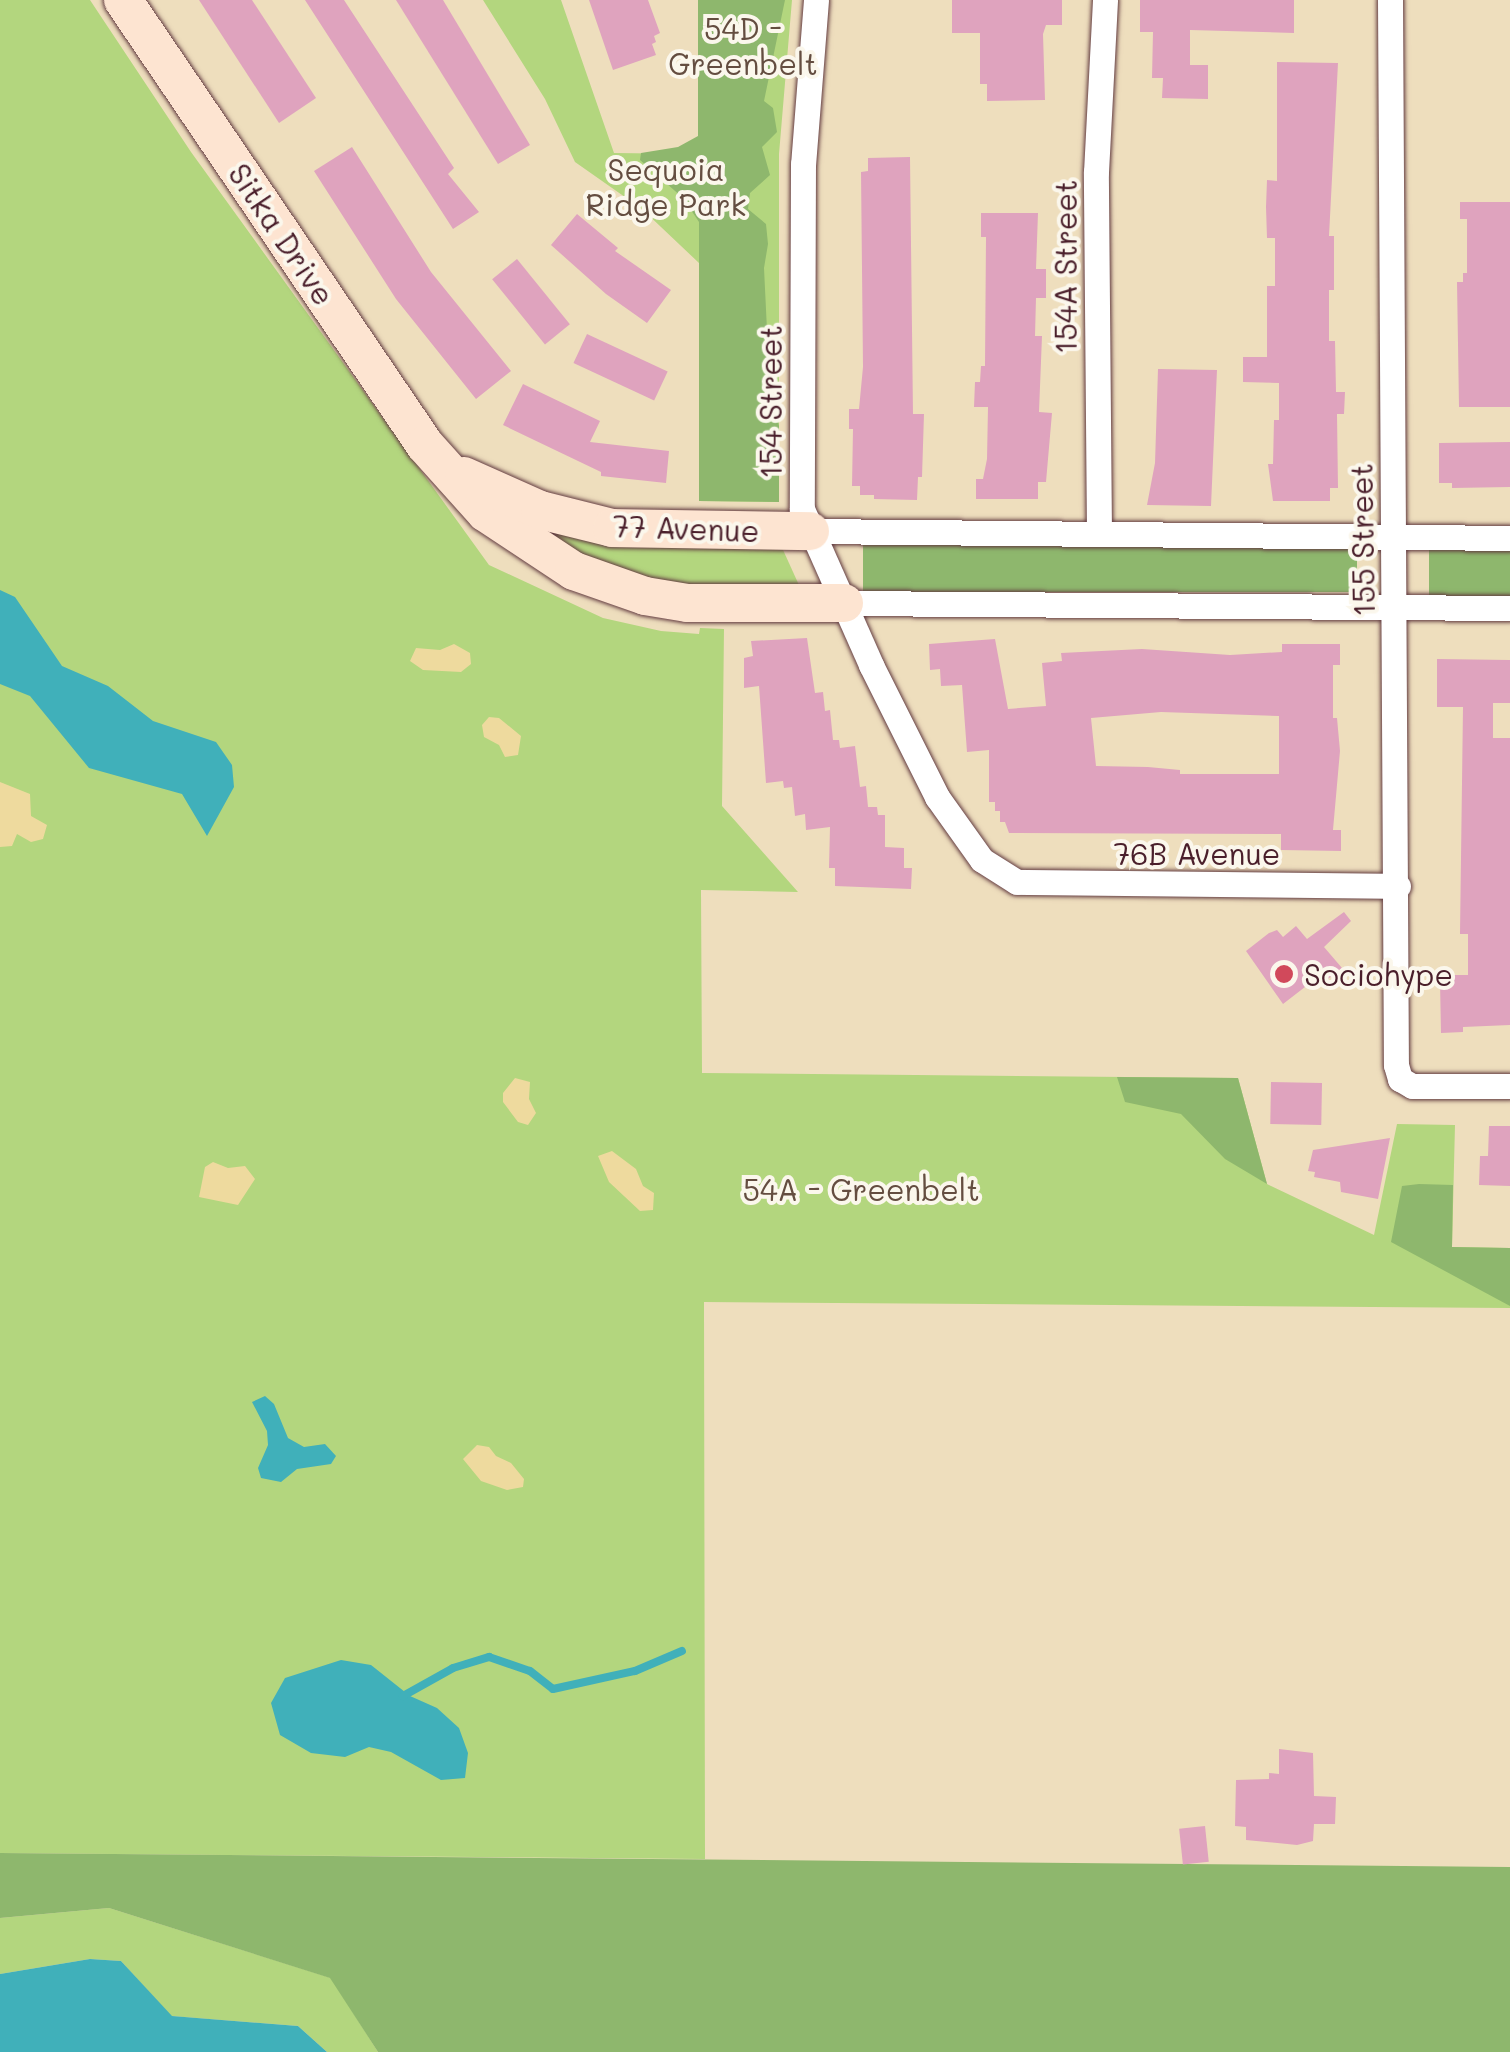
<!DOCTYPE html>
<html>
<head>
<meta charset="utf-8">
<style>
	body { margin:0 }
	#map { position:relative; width:1510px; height:2052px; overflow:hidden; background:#eedebd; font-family:Mali,sans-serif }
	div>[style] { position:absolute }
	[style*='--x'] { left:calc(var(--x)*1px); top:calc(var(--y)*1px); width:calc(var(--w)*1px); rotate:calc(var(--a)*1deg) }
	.green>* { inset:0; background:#b3d67e }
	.forest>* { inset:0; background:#8eb76d; transform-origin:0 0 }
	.sand>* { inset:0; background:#eeda9e }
	.water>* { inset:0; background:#40b0ba }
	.stream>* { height:8px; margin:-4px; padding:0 4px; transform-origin:4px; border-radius:4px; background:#40b0ba }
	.building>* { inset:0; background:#dfa3be; transform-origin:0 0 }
	.roads { filter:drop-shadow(0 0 2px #633c41) drop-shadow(0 0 2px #633c41) }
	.street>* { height:25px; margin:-12.5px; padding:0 12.5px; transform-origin:12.5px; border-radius:12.5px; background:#fff }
	.secondary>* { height:38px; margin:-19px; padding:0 19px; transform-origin:19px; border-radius:19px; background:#fde4d1 }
	.dots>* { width:28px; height:28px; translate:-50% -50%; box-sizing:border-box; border:5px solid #fbf7ec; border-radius:50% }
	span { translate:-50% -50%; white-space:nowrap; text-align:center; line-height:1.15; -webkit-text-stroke:8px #fbf7ec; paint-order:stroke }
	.park-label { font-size:30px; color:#644d40 }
	.street-label { font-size:30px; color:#4a1f2b }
	.poi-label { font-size:30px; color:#4a1f2b }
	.left { translate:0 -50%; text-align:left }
</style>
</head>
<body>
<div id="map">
	<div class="green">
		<div style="clip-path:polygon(0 0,90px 0,191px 152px,489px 565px,603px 618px,661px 631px,699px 634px,700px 628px,724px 629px,722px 806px,798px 892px,701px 890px,702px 1073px,1238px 1078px,1267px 1184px,1374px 1235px,1397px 1124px,1455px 1125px,1452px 1247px,1510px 1248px,1510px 1308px,704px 1302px,705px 1859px,0 1853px)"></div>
		<div style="clip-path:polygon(483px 0,561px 0,614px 153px,698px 154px,698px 0,792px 0,779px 154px,779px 502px,699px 501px,699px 263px,642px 209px,575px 162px,545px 99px)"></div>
		<div style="clip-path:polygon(490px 502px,779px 541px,803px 594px,686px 593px,607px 576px)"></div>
		<div style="clip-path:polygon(109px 1908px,331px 1978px,378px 2052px,327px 2052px,298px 2026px,171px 2016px,121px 1961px,90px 1959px,0 1974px,0 1918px)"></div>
	</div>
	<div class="forest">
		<div style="clip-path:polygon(698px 0,785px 0,764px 101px,773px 108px,777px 132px,762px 147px,770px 175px,750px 193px,748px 209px,766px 224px,768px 244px,764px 268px,770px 392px,779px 426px,779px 502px,699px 501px,699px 222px,683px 198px,640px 160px,641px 153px,678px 147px,698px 136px)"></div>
		<div style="left:863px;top:543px;width:494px;height:49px"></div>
		<div style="left:1429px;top:549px;width:81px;height:49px"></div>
		<div style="clip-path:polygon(1117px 1077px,1238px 1078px,1267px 1184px,1225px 1159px,1181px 1114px,1125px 1102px)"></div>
		<div style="clip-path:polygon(1419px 1184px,1453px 1185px,1452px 1247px,1510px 1248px,1510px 1306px,1391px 1242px,1402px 1186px)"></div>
		<div style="clip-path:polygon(0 1853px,1510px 1867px,1510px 2052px,378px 2052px,330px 1978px,109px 1908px,0 1918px)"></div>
	</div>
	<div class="sand">
		<div style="clip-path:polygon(454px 644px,470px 653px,471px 664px,461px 672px,423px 670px,410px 661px,416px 648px,440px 650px)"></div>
		<div style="clip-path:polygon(489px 717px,499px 718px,521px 736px,518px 755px,505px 757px,499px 745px,484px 737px,482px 725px)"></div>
		<div style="clip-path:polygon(0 782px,30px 794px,31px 816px,47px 825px,43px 839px,31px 842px,17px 834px,12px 846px,0 847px)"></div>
		<div style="clip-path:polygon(515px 1078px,530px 1082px,529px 1099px,536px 1113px,528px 1125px,518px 1122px,503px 1102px,503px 1093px)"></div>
		<div style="clip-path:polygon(612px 1151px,636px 1169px,643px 1186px,654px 1193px,653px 1210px,640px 1211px,609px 1182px,598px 1156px)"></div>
		<div style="clip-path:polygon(213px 1162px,228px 1168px,245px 1166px,255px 1179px,238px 1205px,199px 1197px,205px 1167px)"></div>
		<div style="clip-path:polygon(477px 1445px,489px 1447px,496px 1456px,511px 1463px,524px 1479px,523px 1487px,507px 1490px,481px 1481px,463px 1459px)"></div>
	</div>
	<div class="water">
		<div style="clip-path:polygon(0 590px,15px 597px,62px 666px,108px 686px,153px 721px,216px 742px,232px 765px,234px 787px,207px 836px,182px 794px,89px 768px,30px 696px,0 684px)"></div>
		<div style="clip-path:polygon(265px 1396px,274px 1404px,288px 1438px,304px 1447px,325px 1444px,336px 1456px,331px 1464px,297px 1469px,281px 1482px,261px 1478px,258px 1468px,268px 1445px,267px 1431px,252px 1402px)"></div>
		<div style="clip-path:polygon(341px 1660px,371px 1665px,410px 1696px,437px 1708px,459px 1728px,468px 1753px,465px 1778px,441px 1780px,391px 1752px,369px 1747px,345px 1757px,311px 1753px,280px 1735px,271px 1703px,285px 1678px)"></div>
		<div style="clip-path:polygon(90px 1959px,121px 1961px,172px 2016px,298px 2026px,327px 2052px,0 2052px,0 1974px)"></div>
	</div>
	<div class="stream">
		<div style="--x:403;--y:1696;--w:57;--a:-29.2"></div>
		<div style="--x:453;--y:1668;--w:38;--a:-17"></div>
		<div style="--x:489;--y:1657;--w:43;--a:18.9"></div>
		<div style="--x:530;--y:1671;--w:29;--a:38"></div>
		<div style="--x:553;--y:1689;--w:84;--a:-12.4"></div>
		<div style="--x:635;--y:1671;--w:51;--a:-23.1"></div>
	</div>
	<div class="building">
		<div style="clip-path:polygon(199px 0,252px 0,316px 98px,279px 123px)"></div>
		<div style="clip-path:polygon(305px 0,344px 0,454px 168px,448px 174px,479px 212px,453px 229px)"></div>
		<div style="clip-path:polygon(396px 0,443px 0,530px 145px,498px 164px)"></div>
		<div style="clip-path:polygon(589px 0,648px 0,660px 33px,654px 36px,656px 42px,652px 44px,656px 55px,613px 70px)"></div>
		<div style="clip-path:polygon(952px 0,1062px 0,1062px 25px,1046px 25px,1043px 34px,1045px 100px,987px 101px,987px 84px,980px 84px,980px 33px,952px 33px)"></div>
		<div style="clip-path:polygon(1140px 0,1294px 0,1294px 33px,1190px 30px,1190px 65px,1208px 65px,1208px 99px,1162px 98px,1163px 78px,1152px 78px,1153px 32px,1140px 32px)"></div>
		<div style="clip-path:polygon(1277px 62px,1338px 63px,1329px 236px,1334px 236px,1334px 290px,1329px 290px,1329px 341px,1335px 341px,1336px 392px,1345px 392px,1344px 414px,1337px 414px,1338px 488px,1330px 488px,1330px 501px,1273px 501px,1268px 464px,1273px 464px,1274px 420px,1279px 420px,1279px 383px,1243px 382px,1243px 357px,1267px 357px,1267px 286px,1275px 286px,1275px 238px,1267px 238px,1266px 207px,1267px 180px,1277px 181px)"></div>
		<div style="clip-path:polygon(352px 147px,431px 272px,511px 371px,476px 399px,396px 299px,314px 171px)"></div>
		<div style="clip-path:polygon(910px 157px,913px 414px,924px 414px,922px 477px,918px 477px,917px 500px,874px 499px,874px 495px,860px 495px,860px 486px,852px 486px,853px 429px,849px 429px,849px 409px,859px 409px,863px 367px,861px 172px,868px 171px,868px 158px)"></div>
		<div style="clip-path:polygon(1460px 202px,1510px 202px,1510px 407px,1459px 407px,1457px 282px,1463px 282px,1463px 273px,1467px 273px,1467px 219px,1460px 219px)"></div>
		<div style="clip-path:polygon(981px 213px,1038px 213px,1036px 269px,1046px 269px,1046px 298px,1036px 298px,1035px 336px,1042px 336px,1039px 412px,1052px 413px,1046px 482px,1038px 482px,1038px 499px,976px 499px,976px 479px,983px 479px,987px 459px,988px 407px,974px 407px,975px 382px,980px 382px,981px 366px,985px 366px,986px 237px,981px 237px)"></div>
		<div style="clip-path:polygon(577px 214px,618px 248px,615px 251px,671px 290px,647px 323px,606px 294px,551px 245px)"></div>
		<div style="left:517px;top:259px;width:84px;height:32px;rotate:51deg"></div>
		<div style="left:587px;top:334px;width:89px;height:32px;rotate:25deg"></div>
		<div style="clip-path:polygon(1158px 369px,1217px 370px,1211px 506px,1147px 505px,1155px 463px)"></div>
		<div style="clip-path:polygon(523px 384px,600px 421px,590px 442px,669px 451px,666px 483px,601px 476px,601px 472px,503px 425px)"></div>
		<div style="clip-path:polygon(1510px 442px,1510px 487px,1452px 488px,1452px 483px,1439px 483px,1439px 443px)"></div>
		<div style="clip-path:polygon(807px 638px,815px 693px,823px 692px,825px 711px,830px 710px,833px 740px,839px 740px,840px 748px,855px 746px,860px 787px,866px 786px,868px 807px,877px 807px,878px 815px,885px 815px,885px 847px,904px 848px,904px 868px,912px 868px,911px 889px,835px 886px,835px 868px,829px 868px,830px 827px,806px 830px,805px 814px,795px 816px,792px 787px,784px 788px,783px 781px,766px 783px,759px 686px,744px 688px,744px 658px,753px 656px,751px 641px)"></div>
		<div style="clip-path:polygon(evenodd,995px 639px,1008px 709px,1046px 706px,1042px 663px,1062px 661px,1061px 653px,1142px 649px,1230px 655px,1282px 652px,1282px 644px,1340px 644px,1340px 665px,1333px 665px,1333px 718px,1337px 718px,1340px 751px,1333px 830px,1341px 830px,1341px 851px,1281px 850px,1281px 834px,1009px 833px,1005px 822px,1000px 822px,1000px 811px,995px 811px,995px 802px,989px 802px,989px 750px,967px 752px,962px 685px,941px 686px,940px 669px,930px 670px,929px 644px,995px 639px,1161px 712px,1279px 716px,1279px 774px,1180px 774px,1180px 770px,1148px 767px,1096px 766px,1091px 718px,1161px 712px)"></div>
		<div style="clip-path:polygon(1437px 659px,1510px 660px,1510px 703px,1493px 703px,1493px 738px,1510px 738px,1510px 1025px,1463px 1027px,1463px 1032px,1441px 1033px,1440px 982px,1451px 982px,1451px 975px,1468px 975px,1468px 934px,1460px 934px,1463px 707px,1437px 707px)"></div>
		<div style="clip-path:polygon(1344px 912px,1351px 921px,1324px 947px,1342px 968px,1319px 986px,1314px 980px,1283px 1004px,1246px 951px,1269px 933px,1277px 930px,1283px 937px,1296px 926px,1307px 939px)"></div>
		<div style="left:1271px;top:1082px;width:51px;height:42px;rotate:1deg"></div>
		<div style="clip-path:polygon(1489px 1126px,1510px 1126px,1510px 1186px,1479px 1185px,1480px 1156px,1488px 1156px)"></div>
		<div style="clip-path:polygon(1390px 1138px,1378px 1199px,1341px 1192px,1340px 1182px,1314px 1177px,1315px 1172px,1308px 1171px,1313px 1150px)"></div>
		<div style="clip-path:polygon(1279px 1749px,1313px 1753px,1314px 1796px,1336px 1797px,1335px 1824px,1314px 1824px,1313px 1841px,1297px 1845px,1246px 1840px,1246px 1827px,1235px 1826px,1236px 1780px,1269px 1779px,1269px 1773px,1279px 1774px)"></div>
		<div style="left:1205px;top:1826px;width:36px;height:26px;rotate:84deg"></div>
	</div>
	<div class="roads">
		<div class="street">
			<div style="--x:816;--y:0;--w:165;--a:94.5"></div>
			<div style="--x:803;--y:164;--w:345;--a:90.2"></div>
			<div style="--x:802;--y:509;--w:171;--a:66.1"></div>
			<div style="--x:871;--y:665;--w:148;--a:63.4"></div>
			<div style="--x:937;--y:797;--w:77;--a:54.5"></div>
			<div style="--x:982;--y:860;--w:41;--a:32.2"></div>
			<div style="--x:1017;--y:882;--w:381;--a:0.6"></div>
			<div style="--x:1390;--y:0;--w:1065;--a:89.68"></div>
			<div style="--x:1396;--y:1065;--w:15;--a:74"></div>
			<div style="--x:1400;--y:1079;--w:14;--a:30"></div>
			<div style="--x:1412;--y:1086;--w:98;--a:0"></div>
			<div style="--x:810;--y:531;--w:700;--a:0.57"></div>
			<div style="--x:1099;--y:534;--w:362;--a:-90.5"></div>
			<div style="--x:1096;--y:172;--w:172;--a:-87"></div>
			<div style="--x:844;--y:603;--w:666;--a:0.43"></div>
		</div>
		<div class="secondary">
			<div style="--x:123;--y:0;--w:538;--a:55.84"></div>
			<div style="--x:425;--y:445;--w:91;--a:48.1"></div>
			<div style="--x:486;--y:513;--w:105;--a:33.4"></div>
			<div style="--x:574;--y:571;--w:75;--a:19.4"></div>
			<div style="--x:645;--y:596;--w:43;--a:9.5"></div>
			<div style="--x:687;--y:603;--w:157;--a:0"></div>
			<div style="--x:464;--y:476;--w:83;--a:24.1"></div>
			<div style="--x:540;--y:510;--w:74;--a:14"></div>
			<div style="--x:612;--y:528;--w:198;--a:0.9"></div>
		</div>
	</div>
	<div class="dots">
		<div style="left:1284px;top:974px;background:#d1495b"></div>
	</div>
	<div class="park-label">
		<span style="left:743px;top:45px">54D -<br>Greenbelt</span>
		<span style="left:666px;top:186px">Sequoia<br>Ridge Park</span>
		<span style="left:861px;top:1189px">54A - Greenbelt</span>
	</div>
	<div class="street-label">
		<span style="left:282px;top:234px;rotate:56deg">Sitka Drive</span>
		<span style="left:1065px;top:267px;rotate:-90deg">154A Street</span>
		<span style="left:770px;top:402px;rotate:-90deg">154 Street</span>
		<span style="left:686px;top:528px;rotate:2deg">77 Avenue</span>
		<span style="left:1362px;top:540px;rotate:-91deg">155 Street</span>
		<span style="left:1197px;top:853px">76B Avenue</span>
	</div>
	<div class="poi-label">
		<span class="left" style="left:1304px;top:974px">Sociohype</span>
	</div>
</div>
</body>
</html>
